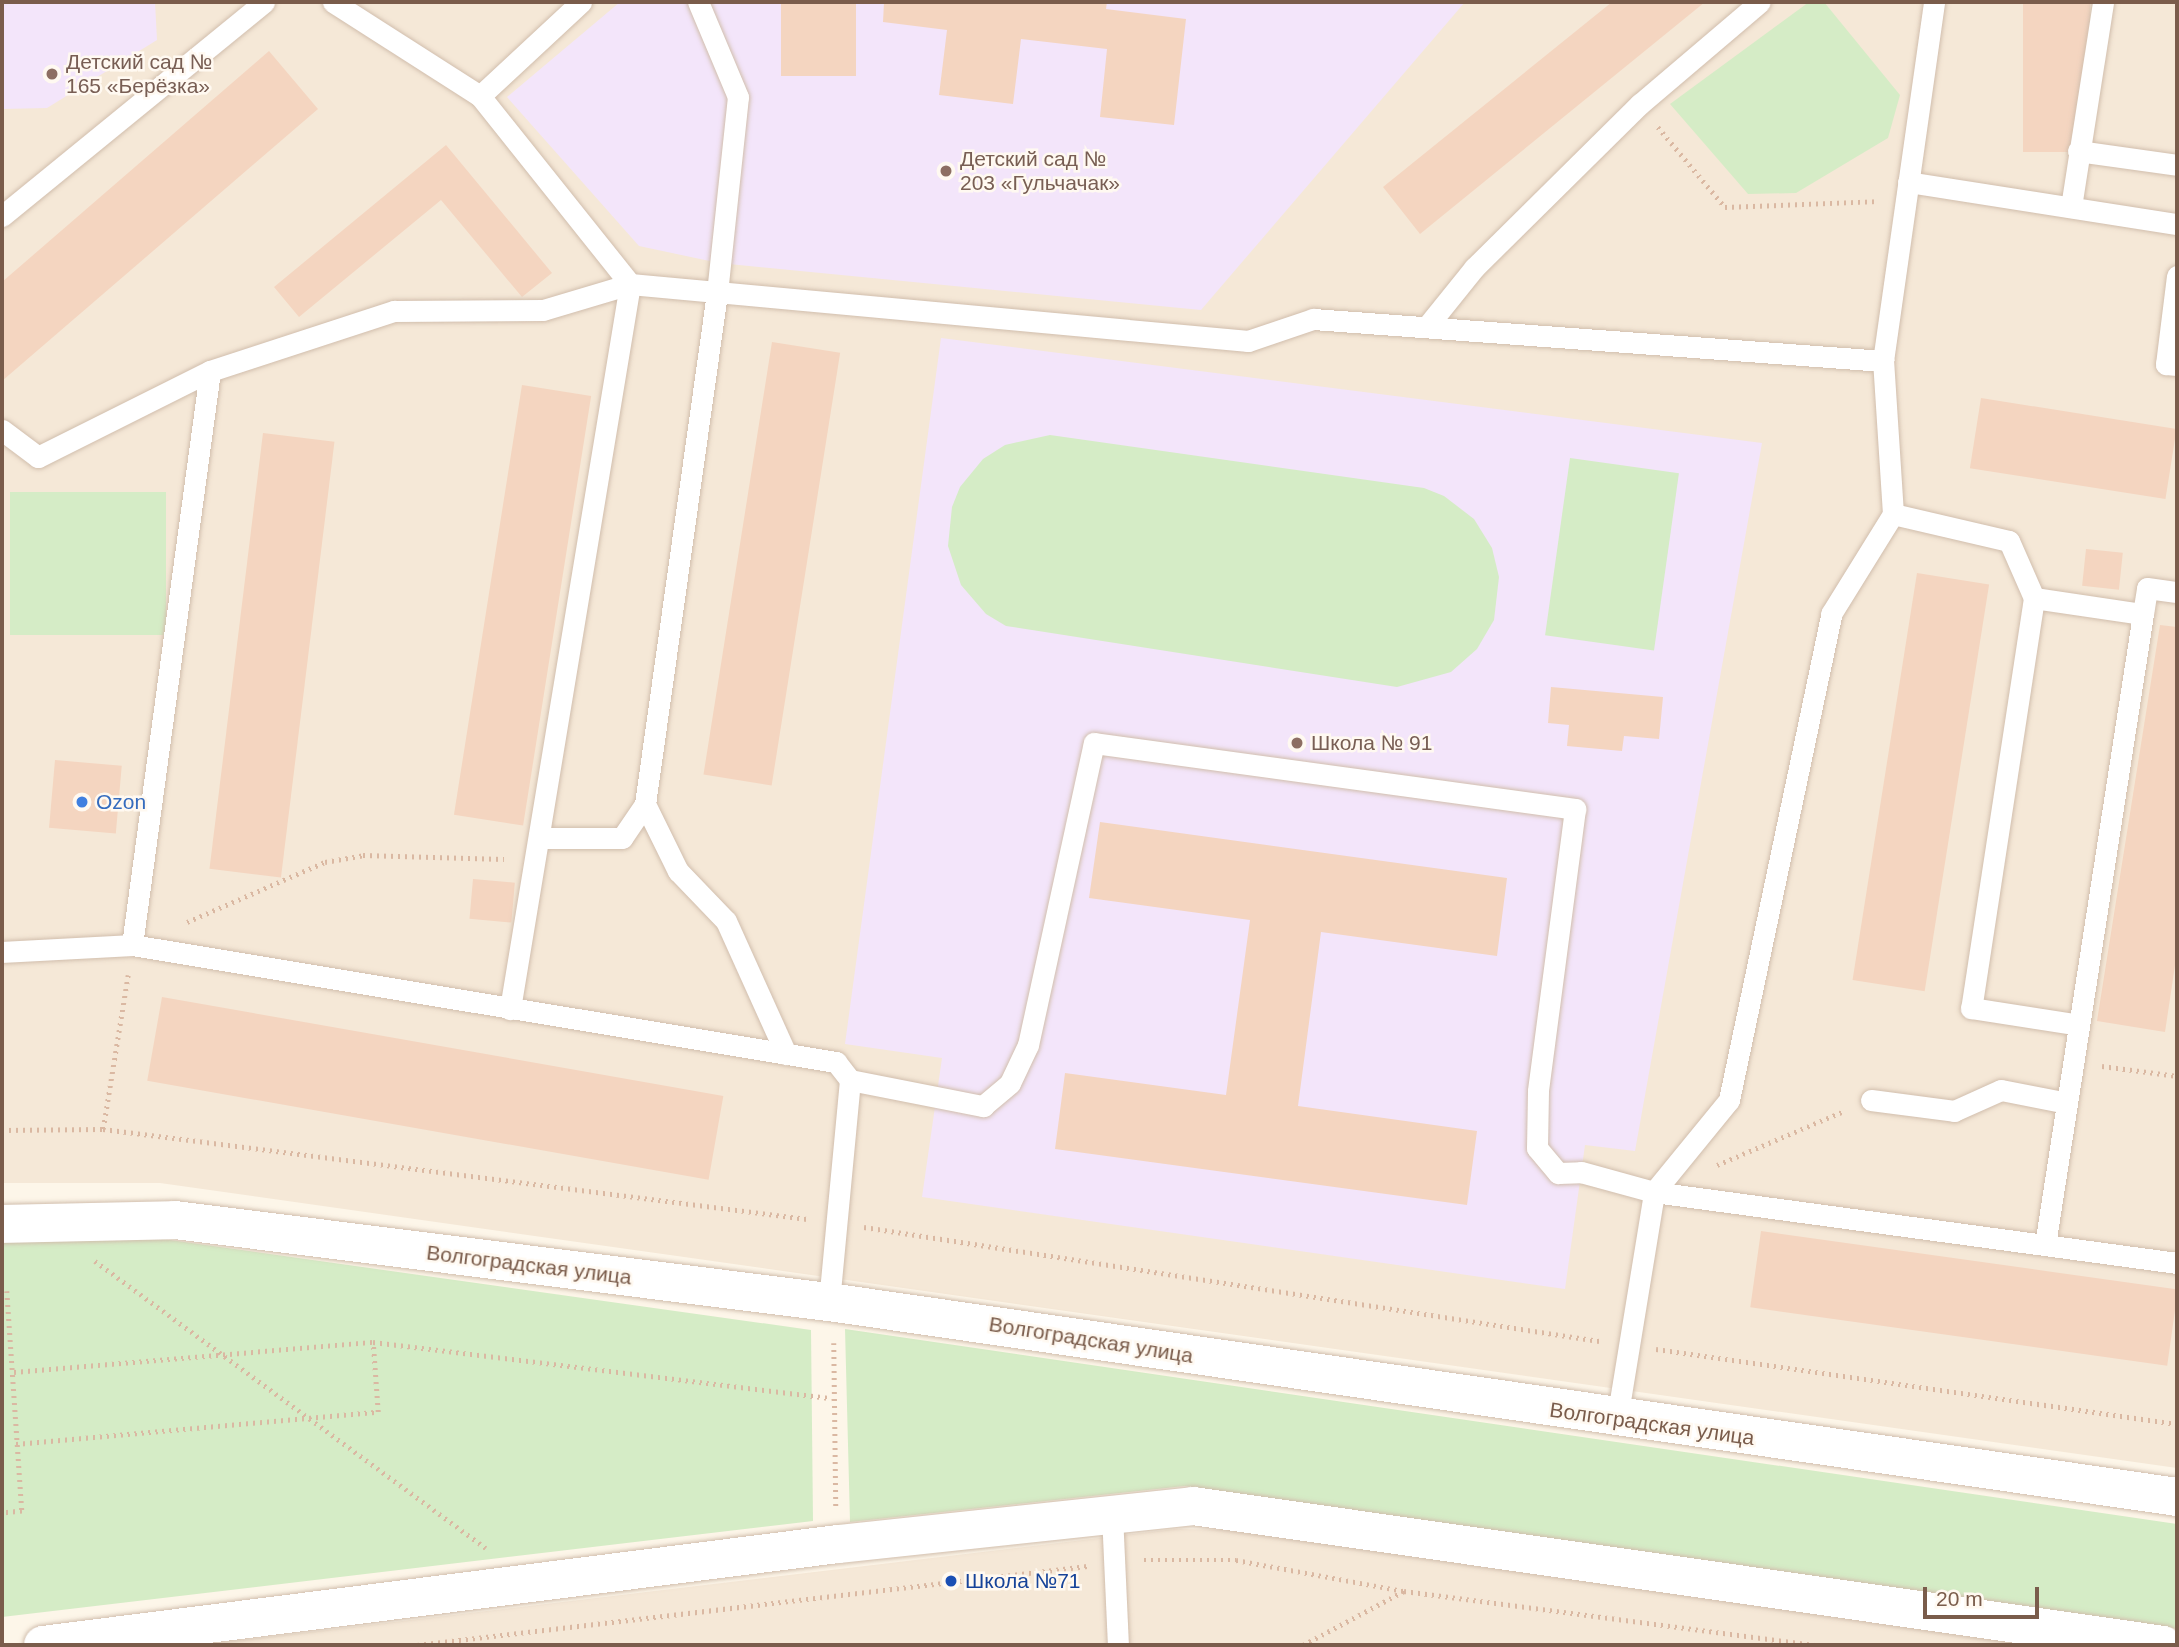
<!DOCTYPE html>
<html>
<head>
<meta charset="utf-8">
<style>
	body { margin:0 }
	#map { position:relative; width:2179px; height:1647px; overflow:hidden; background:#fdf6e9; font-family:Arial,sans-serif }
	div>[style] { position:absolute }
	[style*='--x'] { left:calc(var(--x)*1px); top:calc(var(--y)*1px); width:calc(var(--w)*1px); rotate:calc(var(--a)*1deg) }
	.residential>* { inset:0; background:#f5e8d7 }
	.education>* { inset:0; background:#f3e5fa }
	.green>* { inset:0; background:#d5ecc6; transform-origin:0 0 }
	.building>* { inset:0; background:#f4d5c0; transform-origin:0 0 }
	.path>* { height:4.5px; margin-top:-2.25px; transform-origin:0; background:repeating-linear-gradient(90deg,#dab8a2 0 2px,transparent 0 7px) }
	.roads { filter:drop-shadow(0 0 2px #d1bead) drop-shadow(0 0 2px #d1bead) }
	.lane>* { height:21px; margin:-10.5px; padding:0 10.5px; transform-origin:10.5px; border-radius:10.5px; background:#fff }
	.secondary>* { height:38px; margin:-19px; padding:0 19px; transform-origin:19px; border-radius:19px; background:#fff }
	.dots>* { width:19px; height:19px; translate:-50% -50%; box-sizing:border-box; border:4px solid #fff9f1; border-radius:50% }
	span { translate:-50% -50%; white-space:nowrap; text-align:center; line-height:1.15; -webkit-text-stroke:5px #fff9f1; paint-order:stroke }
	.education-label { font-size:21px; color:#785e54 }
	.left { translate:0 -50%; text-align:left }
	.shop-label { font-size:21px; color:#366cbe }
	.street-label { font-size:21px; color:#7a5c4b }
	.transit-label { font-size:21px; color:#164399 }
	.frame { position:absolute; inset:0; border:4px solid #7a5c4b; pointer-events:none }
	.scale { position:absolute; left:1923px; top:1587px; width:116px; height:32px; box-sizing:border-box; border:4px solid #7a5c4b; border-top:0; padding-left:9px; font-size:21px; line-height:24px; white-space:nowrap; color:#7a5c4b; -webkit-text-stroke:5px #fff9f1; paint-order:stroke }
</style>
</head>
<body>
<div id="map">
	<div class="residential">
		<div style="clip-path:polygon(2px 2px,2177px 2px,2177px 1468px,160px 1183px,2px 1183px)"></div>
		<div style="clip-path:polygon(1175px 1529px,1242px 1530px,2034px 1645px,201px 1645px)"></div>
	</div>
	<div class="education">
		<div style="clip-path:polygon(2px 2px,155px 2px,157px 40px,47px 108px,2px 109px)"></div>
		<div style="clip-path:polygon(620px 2px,1465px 2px,1201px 310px,719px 263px,639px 246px,507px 97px)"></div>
		<div style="clip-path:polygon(941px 338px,1762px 443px,1635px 1151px,1585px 1145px,1565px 1289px,922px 1197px,942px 1058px,845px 1044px)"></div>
	</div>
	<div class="green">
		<div style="clip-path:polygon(1809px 2px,1824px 2px,1900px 95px,1888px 138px,1796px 193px,1748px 194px,1670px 104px)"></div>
		<div style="clip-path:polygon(1050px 435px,1424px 488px,1444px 496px,1474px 519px,1492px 548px,1499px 577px,1494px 620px,1477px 649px,1451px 672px,1397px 687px,1006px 626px,986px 614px,961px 585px,948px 546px,952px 507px,960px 487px,983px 459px,1005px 445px)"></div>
		<div style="left:1570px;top:458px;width:110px;height:179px;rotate:8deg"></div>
		<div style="left:10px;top:492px;width:156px;height:143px"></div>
		<div style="clip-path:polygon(163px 1239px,811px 1330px,813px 1521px,2px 1617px,2px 1242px)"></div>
		<div style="clip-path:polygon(845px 1329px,2177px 1524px,2177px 1629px,1185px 1486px,850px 1522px)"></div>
	</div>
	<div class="building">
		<div style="left:781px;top:2px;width:75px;height:74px"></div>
		<div style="clip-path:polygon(884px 2px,1107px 2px,1106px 9px,1186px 19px,1174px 125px,1100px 117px,1107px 49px,1021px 39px,1013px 104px,939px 95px,947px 30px,883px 22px)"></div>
		<div style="clip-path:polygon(1612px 2px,1705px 2px,1420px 234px,1383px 187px)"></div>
		<div style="left:2023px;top:2px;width:67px;height:150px"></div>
		<div style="clip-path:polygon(269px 51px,318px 109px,2px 381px,2px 282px)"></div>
		<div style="clip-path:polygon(446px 145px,552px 273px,522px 297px,441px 200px,299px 317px,274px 287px)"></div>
		<div style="left:772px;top:342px;width:69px;height:438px;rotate:9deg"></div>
		<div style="left:522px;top:385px;width:70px;height:435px;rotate:9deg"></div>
		<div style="left:1981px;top:398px;width:198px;height:71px;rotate:9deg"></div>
		<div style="left:263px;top:433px;width:72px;height:439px;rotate:7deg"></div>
		<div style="left:2086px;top:549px;width:37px;height:37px;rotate:6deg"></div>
		<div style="left:1917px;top:573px;width:73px;height:412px;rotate:9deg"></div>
		<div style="clip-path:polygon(2160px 625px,2177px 627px,2177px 952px,2165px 1032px,2097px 1021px)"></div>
		<div style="clip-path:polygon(1551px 687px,1663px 697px,1659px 739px,1624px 736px,1622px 751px,1567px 746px,1569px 725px,1548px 723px)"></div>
		<div style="left:55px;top:760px;width:67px;height:68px;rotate:5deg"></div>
		<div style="clip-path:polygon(1100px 822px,1507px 878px,1497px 956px,1321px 932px,1298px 1106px,1477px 1131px,1467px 1205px,1055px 1149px,1065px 1073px,1226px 1095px,1250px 920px,1089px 898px)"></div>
		<div style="left:473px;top:879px;width:42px;height:40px;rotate:5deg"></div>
		<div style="left:162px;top:997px;width:570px;height:85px;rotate:10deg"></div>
		<div style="left:1761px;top:1231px;width:421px;height:77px;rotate:8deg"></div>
	</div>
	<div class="path">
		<div style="--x:1658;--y:127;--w:104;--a:50.1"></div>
		<div style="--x:1725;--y:207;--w:153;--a:-2.2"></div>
		<div style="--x:187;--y:922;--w:150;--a:-23.5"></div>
		<div style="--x:325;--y:862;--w:39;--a:-10"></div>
		<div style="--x:363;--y:855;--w:141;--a:1.6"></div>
		<div style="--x:2102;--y:1066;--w:76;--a:7.6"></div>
		<div style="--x:103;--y:1129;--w:156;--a:-80.8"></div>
		<div style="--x:2;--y:1130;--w:101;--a:-0.6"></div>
		<div style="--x:103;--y:1129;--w:710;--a:7.29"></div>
		<div style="--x:1717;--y:1165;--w:138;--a:-23"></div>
		<div style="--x:864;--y:1227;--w:744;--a:8.82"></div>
		<div style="--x:95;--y:1261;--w:485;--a:36.3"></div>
		<div style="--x:2;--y:1291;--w:5;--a:0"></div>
		<div style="--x:7;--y:1291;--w:221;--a:86.1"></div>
		<div style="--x:22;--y:1511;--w:20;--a:174"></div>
		<div style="--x:834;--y:1343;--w:163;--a:89.3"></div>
		<div style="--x:1656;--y:1349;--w:526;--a:8.19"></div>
		<div style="--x:14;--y:1372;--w:360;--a:-4.8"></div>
		<div style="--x:373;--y:1342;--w:462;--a:7"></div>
		<div style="--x:16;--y:1444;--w:363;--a:-5.1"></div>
		<div style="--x:378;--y:1412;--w:69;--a:-94.1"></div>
		<div style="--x:1144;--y:1560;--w:92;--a:0"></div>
		<div style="--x:1236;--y:1560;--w:171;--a:10.5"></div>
		<div style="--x:1404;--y:1591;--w:416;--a:7.5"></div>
		<div style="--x:417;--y:1645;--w:675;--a:-6.72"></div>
		<div style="--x:1303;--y:1645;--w:115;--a:-28.1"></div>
	</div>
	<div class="roads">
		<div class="lane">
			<div style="--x:333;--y:2;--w:174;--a:32.6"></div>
			<div style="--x:480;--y:96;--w:241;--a:51.4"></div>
			<div style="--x:630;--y:284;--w:621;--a:5.27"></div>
			<div style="--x:1248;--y:341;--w:69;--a:-18.7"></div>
			<div style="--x:1313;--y:319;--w:572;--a:4.21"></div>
			<div style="--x:480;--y:96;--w:138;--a:-42.9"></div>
			<div style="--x:2078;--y:151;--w:100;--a:8"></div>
			<div style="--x:1908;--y:182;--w:272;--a:8.9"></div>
			<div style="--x:2071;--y:207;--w:207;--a:-81.1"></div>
			<div style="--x:2;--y:216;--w:338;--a:-39.2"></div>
			<div style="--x:2177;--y:276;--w:89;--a:97.1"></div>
			<div style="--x:2166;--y:364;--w:11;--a:5"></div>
			<div style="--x:1429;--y:324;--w:72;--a:-51.2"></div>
			<div style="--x:1474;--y:268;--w:233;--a:-44.7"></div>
			<div style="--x:1640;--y:104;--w:157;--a:-40.4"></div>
			<div style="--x:2;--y:430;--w:45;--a:36.9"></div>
			<div style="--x:38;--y:457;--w:192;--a:-26.6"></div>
			<div style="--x:210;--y:371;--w:194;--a:-18.1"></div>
			<div style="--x:394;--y:311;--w:149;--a:-0.4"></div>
			<div style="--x:543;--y:310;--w:91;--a:-16.6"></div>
			<div style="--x:630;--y:284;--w:735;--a:99.4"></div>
			<div style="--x:1893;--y:514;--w:119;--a:13.1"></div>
			<div style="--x:2009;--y:541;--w:62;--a:66.3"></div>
			<div style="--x:2034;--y:598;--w:110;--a:8.4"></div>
			<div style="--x:2143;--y:614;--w:26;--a:-81"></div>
			<div style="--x:2147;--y:588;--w:30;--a:8"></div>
			<div style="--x:2034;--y:598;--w:415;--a:98.7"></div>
			<div style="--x:1971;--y:1008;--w:109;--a:8.9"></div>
			<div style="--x:645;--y:804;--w:75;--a:63.8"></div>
			<div style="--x:678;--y:871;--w:69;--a:46.2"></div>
			<div style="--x:726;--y:921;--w:146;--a:65.7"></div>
			<div style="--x:539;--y:838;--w:83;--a:0"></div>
			<div style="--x:622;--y:838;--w:41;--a:-55.9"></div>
			<div style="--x:645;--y:804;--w:516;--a:-81.98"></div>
			<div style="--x:717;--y:293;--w:197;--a:-83.9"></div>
			<div style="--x:738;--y:97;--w:103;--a:-112.8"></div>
			<div style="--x:132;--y:945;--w:579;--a:-82.26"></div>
			<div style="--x:2;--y:952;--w:130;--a:-3.1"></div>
			<div style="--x:132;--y:945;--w:714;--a:9.44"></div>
			<div style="--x:836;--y:1062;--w:23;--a:52"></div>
			<div style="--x:850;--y:1080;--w:224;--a:95.4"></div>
			<div style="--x:850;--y:1080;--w:136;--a:11.1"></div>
			<div style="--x:983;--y:1106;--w:35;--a:-40"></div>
			<div style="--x:1010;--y:1083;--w:42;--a:-64.7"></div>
			<div style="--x:1028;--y:1045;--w:309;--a:-77.7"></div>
			<div style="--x:1094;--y:743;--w:486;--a:7.8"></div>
			<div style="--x:1575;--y:809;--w:284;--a:97.5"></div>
			<div style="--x:1538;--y:1091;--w:57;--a:91"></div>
			<div style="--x:1537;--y:1148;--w:33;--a:50"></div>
			<div style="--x:1558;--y:1173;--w:23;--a:-2"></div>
			<div style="--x:1581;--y:1172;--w:76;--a:15.3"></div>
			<div style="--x:1654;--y:1192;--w:119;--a:-50.8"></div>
			<div style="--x:1729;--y:1100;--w:497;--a:-78.1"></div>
			<div style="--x:1831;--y:614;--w:118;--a:-58.2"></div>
			<div style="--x:1893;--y:514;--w:153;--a:-93.7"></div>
			<div style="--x:1883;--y:361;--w:363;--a:-81.9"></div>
			<div style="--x:1871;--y:1100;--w:84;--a:7.5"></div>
			<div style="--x:1954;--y:1111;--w:51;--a:-24.1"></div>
			<div style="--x:2001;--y:1090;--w:67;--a:11.1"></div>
			<div style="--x:2045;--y:1245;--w:639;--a:-81.17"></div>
			<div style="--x:1617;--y:1419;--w:230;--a:-80.7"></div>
			<div style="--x:1654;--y:1192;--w:528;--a:7.73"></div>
			<div style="--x:1112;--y:1514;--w:131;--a:87.4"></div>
		</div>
		<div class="secondary">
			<div style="--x:2;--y:1224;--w:173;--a:-1.3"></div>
			<div style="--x:175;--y:1220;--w:666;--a:7.16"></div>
			<div style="--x:836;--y:1303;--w:1355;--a:8.23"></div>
			<div style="--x:43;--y:1645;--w:801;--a:-7.24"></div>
			<div style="--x:838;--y:1544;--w:357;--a:-6.1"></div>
			<div style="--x:1193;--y:1506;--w:980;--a:8.15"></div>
		</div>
	</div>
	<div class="dots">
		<div style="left:52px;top:74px;background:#8d6e63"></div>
		<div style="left:946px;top:171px;background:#8d6e63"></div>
		<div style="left:1297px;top:743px;background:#8d6e63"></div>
		<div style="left:82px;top:802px;background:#3f7fe0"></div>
		<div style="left:951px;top:1581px;background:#1a4fb4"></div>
	</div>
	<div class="education-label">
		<span class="left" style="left:66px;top:74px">Детский сад №<br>165 «Берёзка»</span>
		<span class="left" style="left:960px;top:171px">Детский сад №<br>203 «Гульчачак»</span>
		<span class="left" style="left:1311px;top:743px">Школа № 91</span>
	</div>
	<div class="shop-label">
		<span class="left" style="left:96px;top:802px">Ozon</span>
	</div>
	<div class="street-label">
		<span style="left:529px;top:1265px;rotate:7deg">Волгоградская улица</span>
		<span style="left:1091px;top:1340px;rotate:9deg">Волгоградская улица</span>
		<span style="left:1652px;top:1424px;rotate:8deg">Волгоградская улица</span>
	</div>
	<div class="transit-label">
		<span class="left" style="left:965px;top:1581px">Школа №71</span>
	</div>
	<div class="frame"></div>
	<div class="scale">20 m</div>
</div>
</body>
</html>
